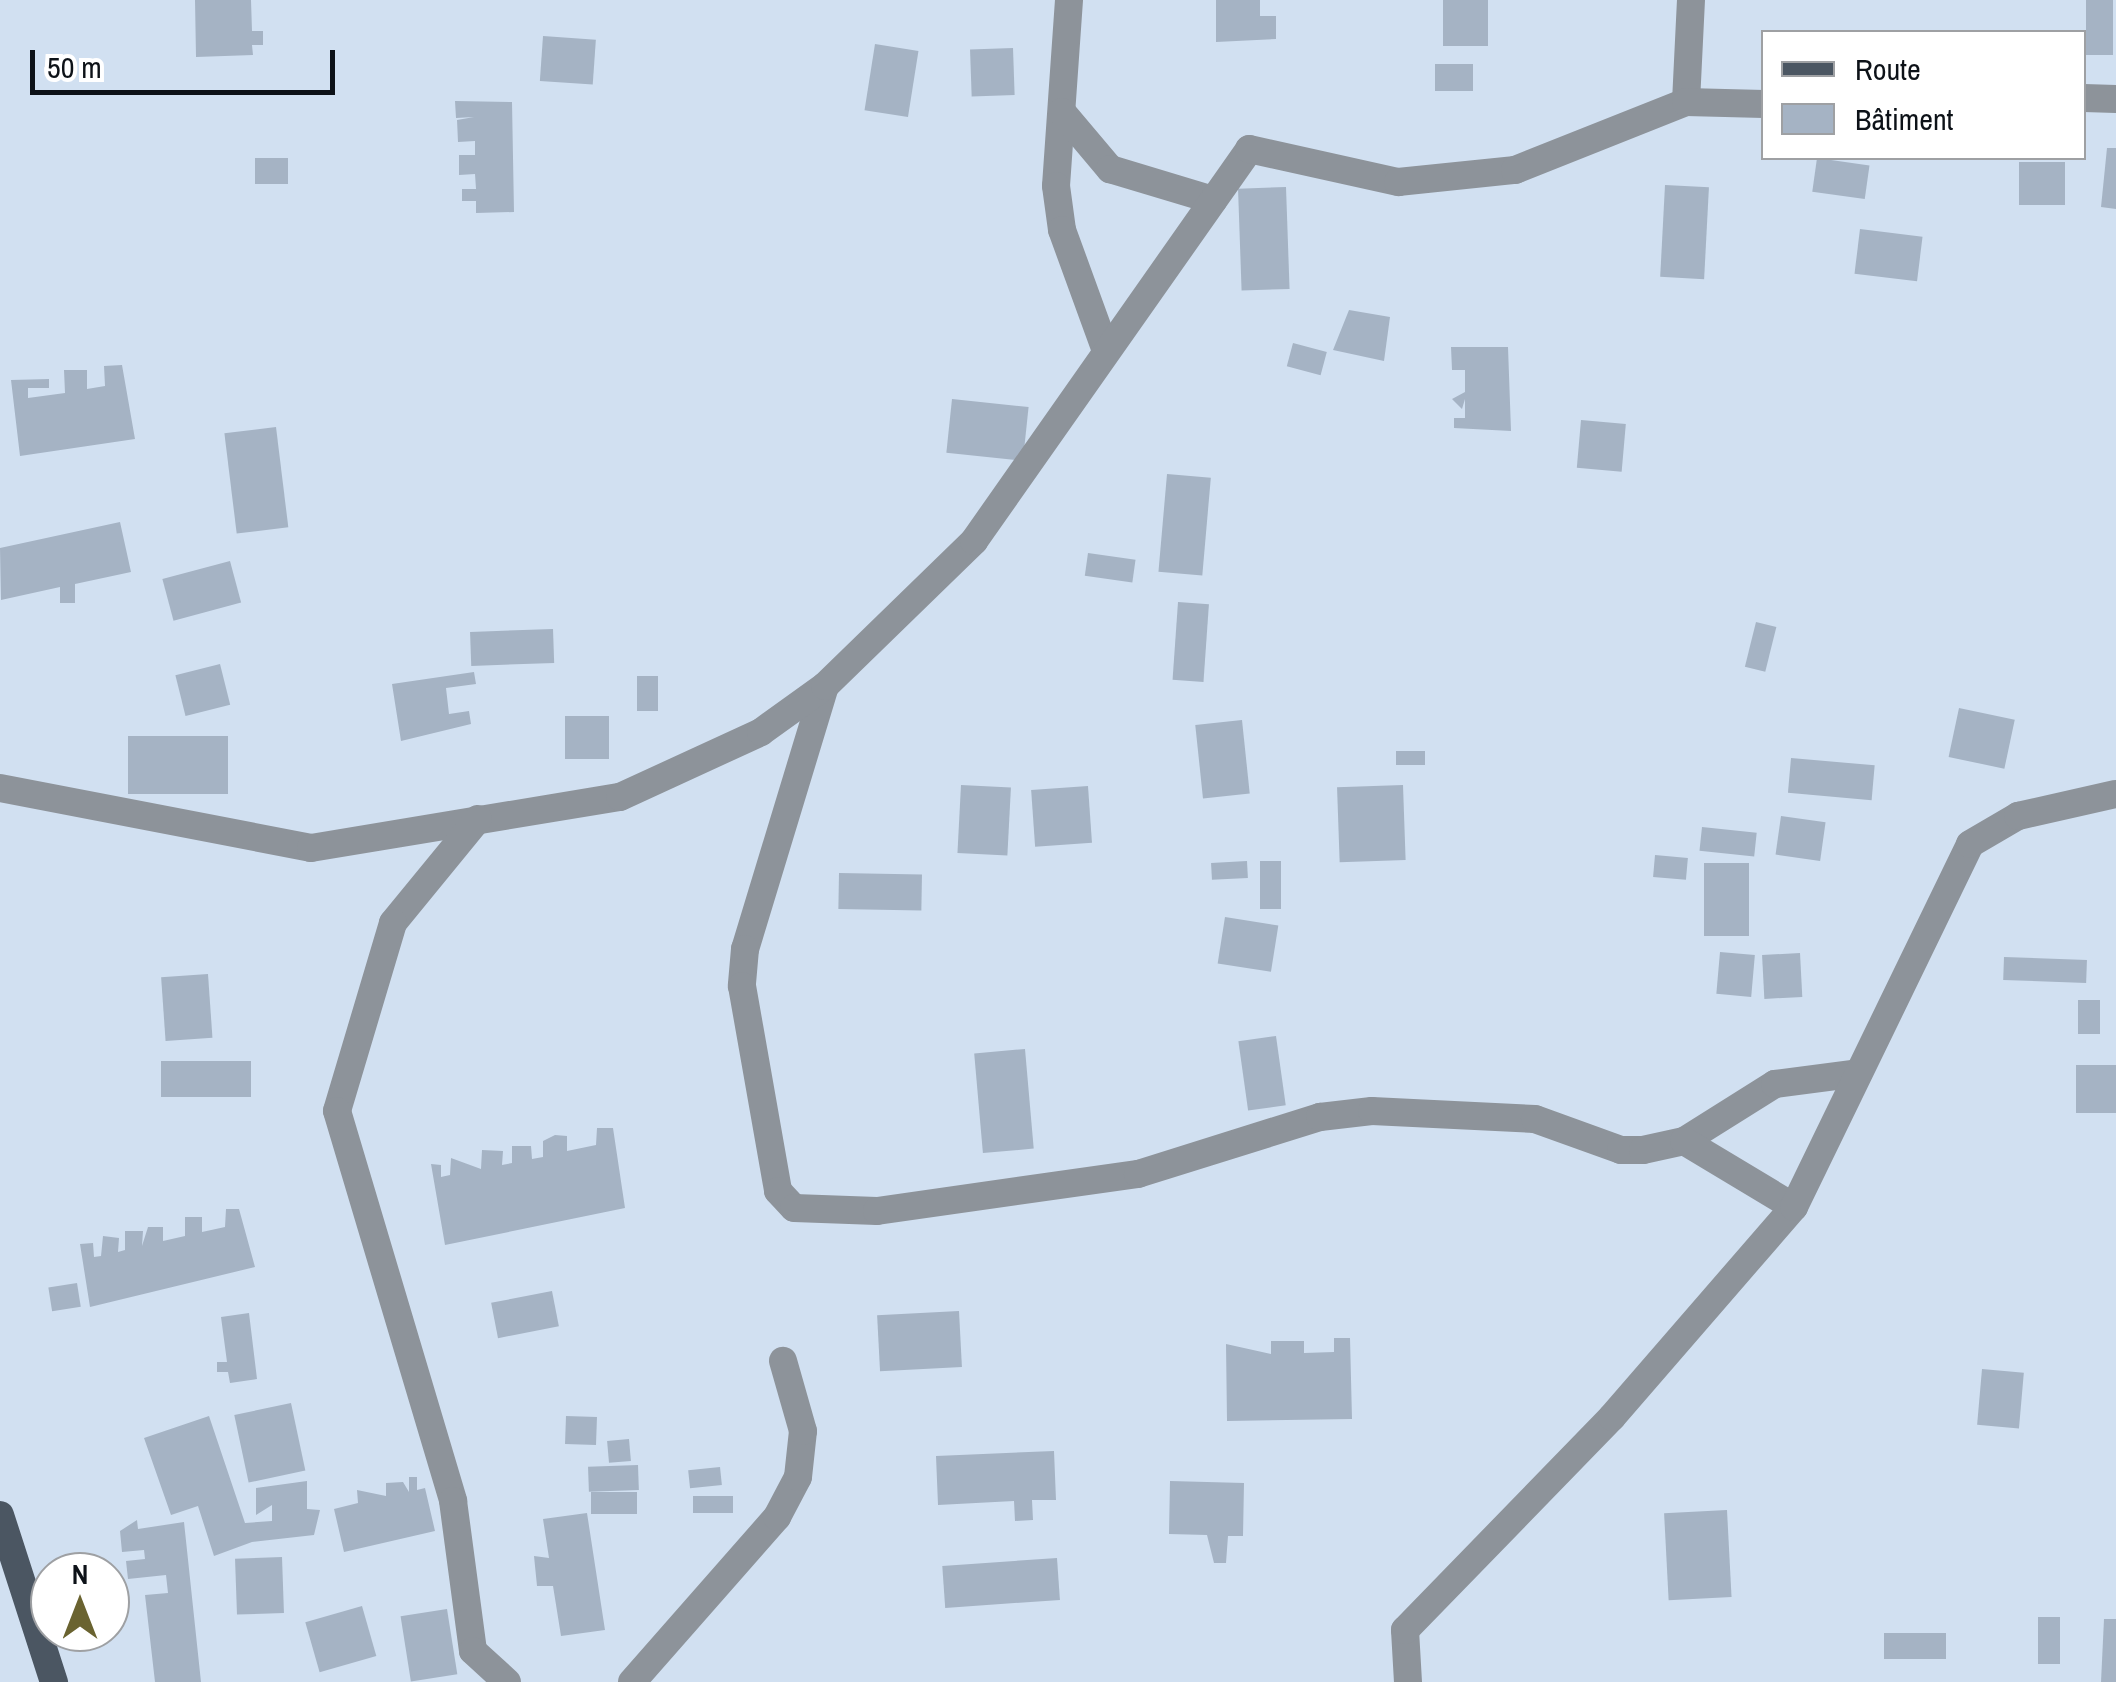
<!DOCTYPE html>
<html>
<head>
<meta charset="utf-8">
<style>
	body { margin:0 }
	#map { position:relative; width:2116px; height:1682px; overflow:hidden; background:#d1e0f1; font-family:"Archivo Narrow",sans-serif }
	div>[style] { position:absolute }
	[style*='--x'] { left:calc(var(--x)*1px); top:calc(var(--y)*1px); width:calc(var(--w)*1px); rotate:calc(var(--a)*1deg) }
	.building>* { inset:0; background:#a5b3c4; transform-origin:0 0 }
	.minor>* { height:28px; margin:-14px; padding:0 14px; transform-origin:14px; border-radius:14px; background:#8d939a }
	.primary>* { height:28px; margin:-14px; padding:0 14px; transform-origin:14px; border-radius:14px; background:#4b5662 }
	span { translate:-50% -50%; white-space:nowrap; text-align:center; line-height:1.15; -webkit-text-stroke:10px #fff; paint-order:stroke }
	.legend { position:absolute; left:1761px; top:30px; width:325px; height:130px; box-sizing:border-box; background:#fff; border:2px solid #9ea0a3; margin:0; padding:12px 18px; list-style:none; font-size:30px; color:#0d1218 }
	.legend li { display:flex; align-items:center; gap:20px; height:50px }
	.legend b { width:50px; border:2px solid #9ea0a3 }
	.north { position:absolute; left:30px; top:1552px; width:100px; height:100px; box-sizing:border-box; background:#fff; border:2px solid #9ea0a3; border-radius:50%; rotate:0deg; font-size:28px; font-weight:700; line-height:40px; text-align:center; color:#0d1218 }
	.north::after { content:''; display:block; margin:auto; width:35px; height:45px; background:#6a6330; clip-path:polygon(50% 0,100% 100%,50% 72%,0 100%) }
	.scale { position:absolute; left:30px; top:50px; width:305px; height:45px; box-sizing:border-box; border:5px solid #0d1218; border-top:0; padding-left:12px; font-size:30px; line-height:35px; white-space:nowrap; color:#0d1218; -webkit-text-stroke:8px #fff; paint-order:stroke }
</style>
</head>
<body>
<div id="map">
	<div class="building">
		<div style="clip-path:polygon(195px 0,251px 0,252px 31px,263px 31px,263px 45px,252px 45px,253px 55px,196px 57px)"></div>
		<div style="clip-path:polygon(1216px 0,1260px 0,1260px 16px,1276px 16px,1276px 39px,1216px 42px)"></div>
		<div style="left:1443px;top:0;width:45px;height:46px"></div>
		<div style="left:2086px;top:0;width:27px;height:55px"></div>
		<div style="left:543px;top:36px;width:53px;height:45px;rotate:4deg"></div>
		<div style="left:875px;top:44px;width:44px;height:67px;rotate:9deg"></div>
		<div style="left:1013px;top:48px;width:47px;height:43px;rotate:88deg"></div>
		<div style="left:1435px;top:64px;width:38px;height:27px"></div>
		<div style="clip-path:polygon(455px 101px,512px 102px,514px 212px,476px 213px,476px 201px,462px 201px,462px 189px,476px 189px,475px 174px,459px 175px,459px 155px,475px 155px,475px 141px,458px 142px,457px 120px,474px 117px,456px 118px)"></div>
		<div style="clip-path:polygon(2107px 148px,2116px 148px,2116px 209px,2101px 207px)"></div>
		<div style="left:255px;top:158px;width:33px;height:26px"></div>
		<div style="left:1817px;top:158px;width:53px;height:34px;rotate:8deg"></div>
		<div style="left:2019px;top:162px;width:46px;height:43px"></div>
		<div style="left:1665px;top:185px;width:44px;height:92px;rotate:3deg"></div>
		<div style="left:1286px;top:187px;width:102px;height:48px;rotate:88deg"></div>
		<div style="left:1860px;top:229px;width:63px;height:45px;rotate:7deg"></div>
		<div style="clip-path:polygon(1349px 310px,1390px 317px,1384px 361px,1333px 350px)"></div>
		<div style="left:1293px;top:343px;width:35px;height:24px;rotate:15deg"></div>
		<div style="clip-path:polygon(1451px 347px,1508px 347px,1511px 431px,1454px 428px,1454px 418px,1465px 418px,1465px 399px,1462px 409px,1452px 399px,1465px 392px,1465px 370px,1452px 370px)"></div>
		<div style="clip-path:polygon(122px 365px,135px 439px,20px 456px,11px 380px,49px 379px,49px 388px,28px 388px,28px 398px,65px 393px,64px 370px,87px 370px,87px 389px,105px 386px,104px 366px)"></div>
		<div style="left:952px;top:399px;width:77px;height:54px;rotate:6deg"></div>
		<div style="left:1581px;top:420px;width:45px;height:48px;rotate:5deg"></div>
		<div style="left:276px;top:427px;width:101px;height:52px;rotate:83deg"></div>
		<div style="left:1167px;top:474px;width:44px;height:98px;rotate:5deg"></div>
		<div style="clip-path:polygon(120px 522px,131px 572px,75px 584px,75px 603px,60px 603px,60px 587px,1px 600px,0 548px)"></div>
		<div style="left:1088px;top:553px;width:48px;height:23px;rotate:8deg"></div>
		<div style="left:230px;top:561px;width:43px;height:70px;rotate:75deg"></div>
		<div style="left:1178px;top:602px;width:31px;height:78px;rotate:4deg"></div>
		<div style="left:1756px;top:622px;width:21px;height:46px;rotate:14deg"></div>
		<div style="left:553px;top:629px;width:34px;height:83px;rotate:88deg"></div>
		<div style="left:220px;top:664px;width:42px;height:46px;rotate:76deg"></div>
		<div style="clip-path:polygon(474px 672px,476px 684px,446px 688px,449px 714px,469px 711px,471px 724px,401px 741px,392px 684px)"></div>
		<div style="left:637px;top:676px;width:21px;height:35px"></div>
		<div style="left:1959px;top:708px;width:57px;height:50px;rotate:12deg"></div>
		<div style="left:565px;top:716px;width:44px;height:43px"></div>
		<div style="left:1242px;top:720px;width:74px;height:47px;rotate:84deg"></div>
		<div style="left:128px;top:736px;width:100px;height:58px"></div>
		<div style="left:1425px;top:751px;width:14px;height:29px;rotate:90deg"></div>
		<div style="left:1791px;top:758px;width:84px;height:35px;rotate:5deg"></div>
		<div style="left:961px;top:785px;width:50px;height:68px;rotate:3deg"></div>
		<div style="left:1403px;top:785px;width:75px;height:66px;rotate:88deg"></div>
		<div style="left:1088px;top:786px;width:57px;height:57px;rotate:86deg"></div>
		<div style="left:1781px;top:816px;width:45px;height:39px;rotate:8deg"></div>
		<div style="left:1702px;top:827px;width:55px;height:24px;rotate:6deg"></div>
		<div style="left:1655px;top:855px;width:33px;height:22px;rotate:5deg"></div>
		<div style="left:1247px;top:861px;width:17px;height:36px;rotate:87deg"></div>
		<div style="left:1260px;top:861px;width:21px;height:48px"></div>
		<div style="left:1704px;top:863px;width:45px;height:73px"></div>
		<div style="left:839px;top:873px;width:83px;height:36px;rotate:1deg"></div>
		<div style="left:1225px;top:917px;width:54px;height:47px;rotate:9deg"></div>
		<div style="left:1720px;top:952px;width:35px;height:42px;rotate:5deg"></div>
		<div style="left:1800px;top:953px;width:44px;height:38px;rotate:87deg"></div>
		<div style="left:2004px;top:957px;width:83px;height:23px;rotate:2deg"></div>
		<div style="left:208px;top:974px;width:64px;height:47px;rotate:86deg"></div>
		<div style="left:2100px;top:1000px;width:34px;height:22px;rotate:90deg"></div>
		<div style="left:1276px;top:1036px;width:70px;height:38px;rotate:82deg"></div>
		<div style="left:1025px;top:1049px;width:100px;height:51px;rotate:85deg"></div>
		<div style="left:161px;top:1061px;width:90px;height:36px"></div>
		<div style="left:2116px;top:1065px;width:48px;height:40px;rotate:90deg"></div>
		<div style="clip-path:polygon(597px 1128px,613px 1128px,625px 1208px,445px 1245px,431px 1164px,441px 1165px,441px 1177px,450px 1175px,451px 1158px,481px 1169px,482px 1150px,503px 1151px,502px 1165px,512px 1163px,512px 1146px,531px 1146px,532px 1159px,543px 1157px,543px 1141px,555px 1135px,567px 1136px,567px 1151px,596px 1145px)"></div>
		<div style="clip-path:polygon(226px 1209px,239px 1209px,255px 1267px,90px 1307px,80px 1244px,93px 1243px,94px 1257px,101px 1256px,103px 1236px,119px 1238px,118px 1252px,125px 1250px,125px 1231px,143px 1231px,142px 1246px,148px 1227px,163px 1227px,163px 1241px,185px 1236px,185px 1217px,202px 1217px,202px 1232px,225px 1227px)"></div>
		<div style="left:77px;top:1283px;width:24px;height:29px;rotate:81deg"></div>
		<div style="left:552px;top:1291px;width:36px;height:62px;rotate:79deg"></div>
		<div style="left:959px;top:1311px;width:56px;height:82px;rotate:87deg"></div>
		<div style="clip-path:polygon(249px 1313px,257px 1379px,230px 1383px,228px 1372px,217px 1372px,217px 1362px,227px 1362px,221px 1317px)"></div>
		<div style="clip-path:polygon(1334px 1338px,1350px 1338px,1352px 1419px,1227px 1421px,1226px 1344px,1271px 1354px,1271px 1341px,1304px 1341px,1304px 1353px,1334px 1352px)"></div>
		<div style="left:1982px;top:1369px;width:42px;height:56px;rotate:5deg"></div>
		<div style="left:291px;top:1403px;width:69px;height:58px;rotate:78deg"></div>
		<div style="clip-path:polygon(209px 1416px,245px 1523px,272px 1521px,272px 1505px,256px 1515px,256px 1488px,307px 1481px,307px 1509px,320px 1510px,314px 1535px,252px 1542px,214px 1556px,198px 1506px,171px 1515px,144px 1438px)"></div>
		<div style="left:566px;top:1416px;width:31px;height:28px;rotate:2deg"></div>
		<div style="left:629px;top:1439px;width:22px;height:22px;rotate:85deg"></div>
		<div style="clip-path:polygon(1054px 1451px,1056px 1500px,1032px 1500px,1033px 1520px,1015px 1521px,1014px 1501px,938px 1505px,936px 1456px)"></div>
		<div style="left:638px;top:1465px;width:25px;height:50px;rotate:88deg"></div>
		<div style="left:720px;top:1467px;width:18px;height:32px;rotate:84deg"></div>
		<div style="clip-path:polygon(409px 1477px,417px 1477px,417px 1490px,425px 1488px,435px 1531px,344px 1552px,334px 1509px,358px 1503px,357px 1490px,386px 1496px,386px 1483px,403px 1482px,409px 1492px)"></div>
		<div style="clip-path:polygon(1170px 1481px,1244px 1483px,1243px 1536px,1228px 1536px,1226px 1563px,1214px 1563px,1207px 1535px,1169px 1534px)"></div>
		<div style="left:591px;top:1492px;width:46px;height:22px"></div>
		<div style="left:733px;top:1496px;width:17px;height:40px;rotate:90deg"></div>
		<div style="left:1727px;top:1510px;width:87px;height:63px;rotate:87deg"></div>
		<div style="clip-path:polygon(587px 1513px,605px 1630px,561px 1636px,553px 1586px,537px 1586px,534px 1556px,549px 1558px,543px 1519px)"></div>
		<div style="clip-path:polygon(137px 1520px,138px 1529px,184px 1522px,201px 1682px,155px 1682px,145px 1595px,168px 1593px,166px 1575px,128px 1579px,126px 1561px,145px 1559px,144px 1550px,122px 1552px,120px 1531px)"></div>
		<div style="left:282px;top:1557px;width:56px;height:47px;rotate:88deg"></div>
		<div style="left:1057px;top:1558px;width:42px;height:115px;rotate:86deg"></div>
		<div style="left:362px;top:1606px;width:52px;height:59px;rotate:74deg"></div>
		<div style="left:447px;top:1609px;width:66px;height:47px;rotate:81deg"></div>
		<div style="left:2038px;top:1617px;width:22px;height:47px"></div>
		<div style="clip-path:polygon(2104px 1619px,2116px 1619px,2116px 1682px,2101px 1682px)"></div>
		<div style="left:1884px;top:1633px;width:62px;height:26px"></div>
	</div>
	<div class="minor">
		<div style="--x:1069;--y:0;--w:186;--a:94"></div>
		<div style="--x:1056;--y:186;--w:44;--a:82.2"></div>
		<div style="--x:1062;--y:230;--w:129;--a:70"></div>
		<div style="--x:2084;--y:98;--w:32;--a:2"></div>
		<div style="--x:1686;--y:102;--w:102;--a:-87.2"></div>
		<div style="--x:1062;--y:112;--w:75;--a:49.9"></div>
		<div style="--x:1110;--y:169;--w:108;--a:16.8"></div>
		<div style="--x:825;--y:686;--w:275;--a:106.9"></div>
		<div style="--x:745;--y:949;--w:37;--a:95"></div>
		<div style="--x:742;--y:986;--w:208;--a:80"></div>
		<div style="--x:778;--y:1191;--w:23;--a:47"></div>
		<div style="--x:794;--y:1208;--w:83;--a:2.1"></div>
		<div style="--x:877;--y:1211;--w:264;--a:-8.1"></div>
		<div style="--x:1138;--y:1174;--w:191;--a:-17.4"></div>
		<div style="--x:1320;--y:1117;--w:52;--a:-6.6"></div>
		<div style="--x:1372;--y:1111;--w:163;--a:2.8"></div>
		<div style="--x:1535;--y:1119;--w:91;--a:19.8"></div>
		<div style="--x:1621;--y:1150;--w:22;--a:0"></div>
		<div style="--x:1643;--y:1150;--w:42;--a:-12.4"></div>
		<div style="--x:1684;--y:1141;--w:107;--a:-32.1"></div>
		<div style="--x:1775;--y:1084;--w:84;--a:-7.5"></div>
		<div style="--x:0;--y:788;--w:317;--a:10.9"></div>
		<div style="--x:311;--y:848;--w:313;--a:-9.4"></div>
		<div style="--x:620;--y:797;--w:155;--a:-24.7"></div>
		<div style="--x:761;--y:732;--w:79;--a:-35.7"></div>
		<div style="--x:825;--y:686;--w:208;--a:-44.2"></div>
		<div style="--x:974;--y:541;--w:479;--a:-54.9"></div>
		<div style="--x:1249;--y:149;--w:153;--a:12.5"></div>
		<div style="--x:1398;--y:182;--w:118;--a:-5.9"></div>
		<div style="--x:1515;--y:170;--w:184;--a:-21.7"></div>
		<div style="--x:1686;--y:102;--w:78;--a:1.5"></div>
		<div style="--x:478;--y:819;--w:134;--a:129.3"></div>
		<div style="--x:393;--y:923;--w:196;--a:106.6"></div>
		<div style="--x:337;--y:1111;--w:407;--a:73.4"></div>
		<div style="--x:453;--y:1501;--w:151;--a:82.4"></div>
		<div style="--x:473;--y:1651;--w:46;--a:42.4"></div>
		<div style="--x:1684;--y:1141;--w:128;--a:31"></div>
		<div style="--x:632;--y:1682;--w:220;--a:-48.7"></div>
		<div style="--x:777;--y:1517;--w:45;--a:-62.3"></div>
		<div style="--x:798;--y:1477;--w:46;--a:-83.8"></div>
		<div style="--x:803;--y:1431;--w:73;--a:-105.9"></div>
		<div style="--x:1408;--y:1682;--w:52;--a:-93.3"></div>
		<div style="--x:1405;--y:1630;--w:297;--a:-45.8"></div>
		<div style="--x:1612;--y:1417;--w:278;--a:-49.1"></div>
		<div style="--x:1794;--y:1207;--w:403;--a:-64.1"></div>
		<div style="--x:1970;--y:844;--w:56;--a:-30.3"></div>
		<div style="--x:2018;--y:816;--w:100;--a:-12.7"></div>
	</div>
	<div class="primary">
		<div style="--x:0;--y:1515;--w:176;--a:72.1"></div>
	</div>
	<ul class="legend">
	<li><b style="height:12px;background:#4b5662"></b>Route</li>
	<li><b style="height:28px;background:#a5b3c4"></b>Bâtiment</li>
	</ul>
	<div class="north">N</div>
	<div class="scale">50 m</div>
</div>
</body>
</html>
